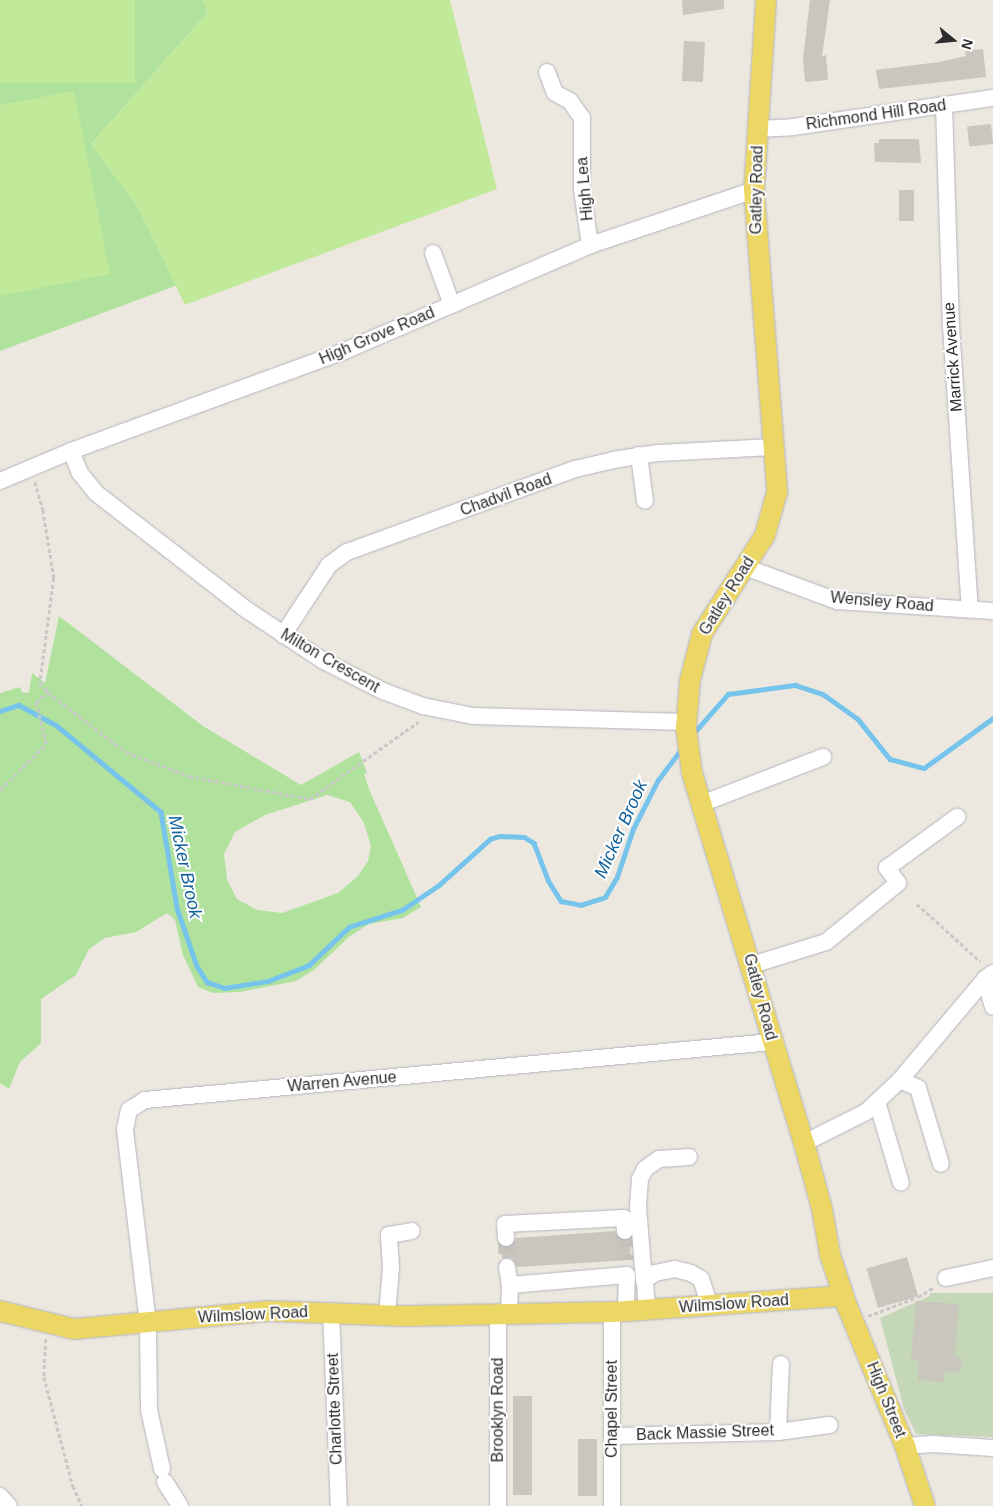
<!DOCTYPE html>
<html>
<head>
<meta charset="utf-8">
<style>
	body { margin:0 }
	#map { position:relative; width:993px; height:1506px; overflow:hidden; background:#ede8df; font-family:Arial,sans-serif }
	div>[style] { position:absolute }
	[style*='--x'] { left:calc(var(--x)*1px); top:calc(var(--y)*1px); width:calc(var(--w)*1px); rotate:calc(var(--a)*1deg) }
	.green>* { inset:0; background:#b0e29e }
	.cemetery>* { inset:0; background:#c4d7b7 }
	.pitch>* { inset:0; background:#c1e99a; transform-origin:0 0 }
	.stream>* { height:4.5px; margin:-2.25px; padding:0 2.25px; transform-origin:2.25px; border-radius:2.25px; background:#76c4ec }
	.building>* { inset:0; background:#c9c6bd; transform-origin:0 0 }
	.minor-tunnel>* { height:16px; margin-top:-8px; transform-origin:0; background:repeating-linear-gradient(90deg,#c6c2bb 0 16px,transparent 0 24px) }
	.path>* { height:2.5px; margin-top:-1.25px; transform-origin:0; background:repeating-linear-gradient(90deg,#c8c8c8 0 4px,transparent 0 6.5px) }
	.roads { filter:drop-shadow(0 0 1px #b2b4bf) drop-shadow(0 0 1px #b2b4bf) }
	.minor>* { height:16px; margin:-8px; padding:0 8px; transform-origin:8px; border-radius:8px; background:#fff }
	.major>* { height:20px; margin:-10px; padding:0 10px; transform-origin:10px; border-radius:10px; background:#edd764 }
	span { translate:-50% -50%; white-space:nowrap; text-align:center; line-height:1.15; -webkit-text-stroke:4px #fff; paint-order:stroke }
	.street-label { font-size:16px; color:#2c2c2c }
	.water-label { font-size:18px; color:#11629b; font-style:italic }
	.north { position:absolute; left:928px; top:15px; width:50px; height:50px; -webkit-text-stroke:4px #fff; paint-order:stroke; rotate:107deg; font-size:14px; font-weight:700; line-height:20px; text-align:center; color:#2c2c2c }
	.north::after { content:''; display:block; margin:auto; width:18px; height:22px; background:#2c2c2c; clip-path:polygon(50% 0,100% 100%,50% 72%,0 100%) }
</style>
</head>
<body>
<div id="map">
	<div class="green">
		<div style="clip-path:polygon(0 0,203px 0,208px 12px,91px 144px,137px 206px,178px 285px,0 351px)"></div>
		<div style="clip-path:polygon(evenodd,59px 616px,203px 726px,301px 785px,359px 752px,367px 773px,364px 774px,369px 789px,421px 907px,403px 918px,369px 924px,350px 936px,314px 970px,296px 981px,240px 992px,213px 993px,198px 987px,183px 955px,175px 920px,167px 913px,136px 932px,105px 938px,89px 949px,76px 975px,41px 999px,41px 1043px,20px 1062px,9px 1089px,0 1083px,0 693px,20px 687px,22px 692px,29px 693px,32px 673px,45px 683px,59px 616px,327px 795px,350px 802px,364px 823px,371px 846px,368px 861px,358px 876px,338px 893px,282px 913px,257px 910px,237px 899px,227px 880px,224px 854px,235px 832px,265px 815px,327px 795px)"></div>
	</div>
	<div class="cemetery">
		<div style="clip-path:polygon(930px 1293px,993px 1293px,993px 1437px,916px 1434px,904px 1409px,880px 1318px,930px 1296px)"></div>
	</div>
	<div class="pitch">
		<div style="left:0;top:0;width:135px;height:83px"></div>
		<div style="clip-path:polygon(203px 0,450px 0,497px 189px,185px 305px,137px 206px,91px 144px,208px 12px)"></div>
		<div style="clip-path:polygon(74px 91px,110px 274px,0 296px,0 105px)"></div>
	</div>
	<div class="stream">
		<div style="--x:0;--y:711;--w:20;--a:-18"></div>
		<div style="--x:19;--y:705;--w:42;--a:28.4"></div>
		<div style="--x:56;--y:725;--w:136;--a:39.6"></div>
		<div style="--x:161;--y:812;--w:97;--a:80.5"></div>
		<div style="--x:177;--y:908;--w:61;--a:71"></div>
		<div style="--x:197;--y:966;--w:19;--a:58"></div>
		<div style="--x:207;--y:982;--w:18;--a:19"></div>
		<div style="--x:224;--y:988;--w:45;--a:-9"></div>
		<div style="--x:268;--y:981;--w:44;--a:-21.3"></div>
		<div style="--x:309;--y:965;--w:55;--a:-43.5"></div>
		<div style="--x:349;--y:927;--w:56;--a:-17.8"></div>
		<div style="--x:402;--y:910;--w:45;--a:-34"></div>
		<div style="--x:439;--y:885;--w:69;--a:-42"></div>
		<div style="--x:490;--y:839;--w:9;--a:-18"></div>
		<div style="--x:499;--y:836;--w:25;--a:2"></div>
		<div style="--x:524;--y:837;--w:12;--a:31"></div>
		<div style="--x:534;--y:843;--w:40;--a:69"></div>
		<div style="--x:548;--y:880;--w:25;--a:58"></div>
		<div style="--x:561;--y:901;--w:20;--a:11"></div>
		<div style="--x:581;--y:905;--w:25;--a:-18"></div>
		<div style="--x:605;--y:897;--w:23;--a:-59"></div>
		<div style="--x:617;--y:877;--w:51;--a:-71.6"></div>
		<div style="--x:633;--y:829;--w:55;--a:-63"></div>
		<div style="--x:658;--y:780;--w:40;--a:-53"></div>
		<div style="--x:693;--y:734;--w:53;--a:-48.8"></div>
		<div style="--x:728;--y:694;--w:68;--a:-7.7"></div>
		<div style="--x:795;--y:685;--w:29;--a:18"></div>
		<div style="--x:823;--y:694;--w:43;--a:35.5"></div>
		<div style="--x:858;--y:719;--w:51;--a:51.3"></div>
		<div style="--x:890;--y:759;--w:35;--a:15"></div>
		<div style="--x:924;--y:768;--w:85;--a:-35.9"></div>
	</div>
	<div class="building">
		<div style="clip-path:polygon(682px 0,724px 0,724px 9px,683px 15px)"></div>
		<div style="clip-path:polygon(810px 0,830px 0,822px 56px,826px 55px,828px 80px,805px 82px,803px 58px)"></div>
		<div style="left:684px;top:41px;width:21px;height:40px;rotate:3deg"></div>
		<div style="clip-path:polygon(983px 49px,986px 77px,879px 89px,876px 70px,939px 62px,966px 56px,965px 51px)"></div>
		<div style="left:991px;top:124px;width:20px;height:24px;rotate:84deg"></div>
		<div style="clip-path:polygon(879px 139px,919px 139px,921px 163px,875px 162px,874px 143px,879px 143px)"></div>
		<div style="left:899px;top:190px;width:15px;height:31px"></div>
		<div style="clip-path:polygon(615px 1231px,620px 1240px,630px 1240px,631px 1260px,517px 1267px,511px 1258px,502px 1258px,501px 1247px,511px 1246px,516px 1238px)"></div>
		<div style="left:907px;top:1257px;width:41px;height:42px;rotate:74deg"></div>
		<div style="clip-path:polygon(916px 1301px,959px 1304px,955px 1357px,962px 1358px,960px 1373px,945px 1372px,944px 1382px,918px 1380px,919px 1360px,911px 1359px)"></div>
		<div style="left:513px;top:1396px;width:19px;height:99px"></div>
		<div style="left:578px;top:1439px;width:19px;height:57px"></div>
	</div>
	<div class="minor-tunnel">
		<div style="--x:625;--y:1231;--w:29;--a:88"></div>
		<div style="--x:506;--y:1238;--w:29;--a:88"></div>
	</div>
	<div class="path">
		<div style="--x:35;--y:482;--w:29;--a:74"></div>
		<div style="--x:43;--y:510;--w:69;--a:80.8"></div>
		<div style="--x:54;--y:578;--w:106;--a:97.6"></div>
		<div style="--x:40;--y:683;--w:12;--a:48"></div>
		<div style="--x:0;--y:790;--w:65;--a:-45"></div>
		<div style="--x:46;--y:744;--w:43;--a:-103.4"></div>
		<div style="--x:36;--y:702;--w:16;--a:-40"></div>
		<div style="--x:48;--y:692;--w:98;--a:37.6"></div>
		<div style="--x:126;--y:752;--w:67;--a:20.9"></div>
		<div style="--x:189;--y:776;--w:123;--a:10.8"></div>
		<div style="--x:310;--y:799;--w:133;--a:-35.5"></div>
		<div style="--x:917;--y:904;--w:86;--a:42.2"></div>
		<div style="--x:868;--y:1316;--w:53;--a:-20.8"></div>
		<div style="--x:918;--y:1297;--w:19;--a:-32"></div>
		<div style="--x:46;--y:1339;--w:38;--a:93"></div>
		<div style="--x:44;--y:1377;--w:113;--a:75.1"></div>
		<div style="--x:73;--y:1486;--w:22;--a:66"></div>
	</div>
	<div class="roads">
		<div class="minor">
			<div style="--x:547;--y:72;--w:22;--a:69"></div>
			<div style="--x:555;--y:93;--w:17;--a:28"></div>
			<div style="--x:570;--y:101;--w:21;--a:55"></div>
			<div style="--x:582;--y:118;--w:72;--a:90"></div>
			<div style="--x:582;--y:190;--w:56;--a:81.7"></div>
			<div style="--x:944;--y:105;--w:221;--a:88.2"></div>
			<div style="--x:951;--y:326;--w:284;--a:86.2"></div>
			<div style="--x:758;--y:129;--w:35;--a:-3"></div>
			<div style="--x:793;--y:127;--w:202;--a:-8.3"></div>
			<div style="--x:433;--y:253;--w:55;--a:69.9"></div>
			<div style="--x:71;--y:451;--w:24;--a:68"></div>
			<div style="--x:80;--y:473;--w:26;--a:51"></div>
			<div style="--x:96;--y:493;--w:187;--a:37.8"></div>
			<div style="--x:244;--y:608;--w:94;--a:33.7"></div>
			<div style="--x:322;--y:660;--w:68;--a:26.9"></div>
			<div style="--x:383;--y:691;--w:43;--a:20.6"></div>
			<div style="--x:423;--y:706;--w:51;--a:11.3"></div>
			<div style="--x:473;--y:716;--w:213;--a:1.6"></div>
			<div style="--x:639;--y:455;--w:46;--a:82.6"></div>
			<div style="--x:0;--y:481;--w:77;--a:-22.9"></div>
			<div style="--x:71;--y:451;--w:289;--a:-20.1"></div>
			<div style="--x:342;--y:352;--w:270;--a:-23.3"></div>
			<div style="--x:590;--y:245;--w:173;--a:-18.5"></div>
			<div style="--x:745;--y:567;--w:98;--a:20.3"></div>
			<div style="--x:837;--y:601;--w:156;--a:3.7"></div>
			<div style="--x:283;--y:635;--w:84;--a:-56.7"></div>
			<div style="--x:329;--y:565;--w:22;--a:-36"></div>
			<div style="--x:347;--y:552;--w:243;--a:-20"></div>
			<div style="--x:575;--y:469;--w:39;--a:-13"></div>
			<div style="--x:613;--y:460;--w:46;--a:-8.8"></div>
			<div style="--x:658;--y:453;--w:116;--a:-3"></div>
			<div style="--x:701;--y:804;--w:131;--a:-21.1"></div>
			<div style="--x:752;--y:965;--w:77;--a:-17.3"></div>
			<div style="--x:826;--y:942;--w:93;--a:-39.3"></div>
			<div style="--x:898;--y:883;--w:19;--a:-126"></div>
			<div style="--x:887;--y:868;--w:87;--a:-36.1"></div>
			<div style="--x:985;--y:979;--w:29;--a:74"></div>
			<div style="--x:900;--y:1080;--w:20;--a:24"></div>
			<div style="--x:918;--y:1088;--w:79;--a:73.2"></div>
			<div style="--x:877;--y:1102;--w:84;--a:73.5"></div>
			<div style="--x:804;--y:1143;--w:69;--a:-26.6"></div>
			<div style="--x:866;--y:1112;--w:47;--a:-43.3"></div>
			<div style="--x:900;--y:1080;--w:132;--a:-49.9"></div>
			<div style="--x:985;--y:979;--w:10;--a:-37"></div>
			<div style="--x:506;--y:1238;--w:14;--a:-94"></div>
			<div style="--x:505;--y:1224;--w:119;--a:-2.9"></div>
			<div style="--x:624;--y:1218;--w:13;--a:86"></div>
			<div style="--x:507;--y:1267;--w:18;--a:81"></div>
			<div style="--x:946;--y:1278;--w:48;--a:-12"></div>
			<div style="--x:644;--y:1281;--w:74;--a:-94.6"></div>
			<div style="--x:638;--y:1207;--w:28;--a:-86"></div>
			<div style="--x:640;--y:1179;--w:11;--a:-63"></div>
			<div style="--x:645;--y:1169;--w:17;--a:-36"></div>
			<div style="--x:659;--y:1159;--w:30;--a:-4"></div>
			<div style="--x:647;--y:1310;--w:30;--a:-94"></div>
			<div style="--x:645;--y:1280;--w:12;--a:-35"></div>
			<div style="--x:655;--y:1273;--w:20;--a:-11"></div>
			<div style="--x:675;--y:1269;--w:16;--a:14"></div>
			<div style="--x:691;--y:1273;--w:12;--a:31"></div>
			<div style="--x:701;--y:1279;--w:28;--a:72"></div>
			<div style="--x:331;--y:1311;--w:195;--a:87.7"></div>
			<div style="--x:612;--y:1312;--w:194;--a:90"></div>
			<div style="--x:498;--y:1314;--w:192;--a:90"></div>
			<div style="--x:509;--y:1314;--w:29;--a:-88"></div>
			<div style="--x:510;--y:1285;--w:117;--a:-4.9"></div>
			<div style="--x:627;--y:1275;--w:36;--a:92"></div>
			<div style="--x:387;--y:1315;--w:48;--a:-85.2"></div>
			<div style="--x:391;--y:1267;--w:32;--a:-94"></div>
			<div style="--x:389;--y:1235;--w:23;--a:-10"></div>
			<div style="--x:778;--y:1432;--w:68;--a:-87.5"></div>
			<div style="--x:613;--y:1436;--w:165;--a:-1.4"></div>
			<div style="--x:778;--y:1432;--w:52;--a:-7.7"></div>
			<div style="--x:905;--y:1446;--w:28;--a:-4"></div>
			<div style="--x:933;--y:1444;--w:60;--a:3.8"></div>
			<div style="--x:162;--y:1469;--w:60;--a:-102.4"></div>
			<div style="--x:149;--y:1410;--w:87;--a:-90.7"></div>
			<div style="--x:148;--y:1323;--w:195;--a:-96.8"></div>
			<div style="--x:125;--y:1129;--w:19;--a:-78"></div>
			<div style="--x:129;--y:1110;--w:19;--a:-32"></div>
			<div style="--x:145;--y:1100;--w:630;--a:-5.29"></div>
			<div style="--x:165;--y:1482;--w:28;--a:58"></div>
			<div style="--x:0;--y:1496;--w:13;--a:48"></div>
		</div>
		<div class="major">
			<div style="--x:766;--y:0;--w:190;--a:93.6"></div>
			<div style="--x:754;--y:190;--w:303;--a:85.6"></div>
			<div style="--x:777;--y:492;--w:45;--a:105.6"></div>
			<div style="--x:765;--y:535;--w:117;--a:122.5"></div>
			<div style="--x:702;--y:634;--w:48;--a:104.6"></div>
			<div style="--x:690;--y:680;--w:48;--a:94.8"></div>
			<div style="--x:686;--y:728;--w:45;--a:82.4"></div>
			<div style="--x:692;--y:773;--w:387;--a:73.2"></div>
			<div style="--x:804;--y:1143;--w:68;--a:74.7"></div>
			<div style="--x:822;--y:1209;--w:47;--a:80.1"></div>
			<div style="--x:830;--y:1255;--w:54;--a:71.6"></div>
			<div style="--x:847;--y:1306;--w:152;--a:67.5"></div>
			<div style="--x:905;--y:1446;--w:63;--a:71.6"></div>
			<div style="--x:0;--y:1311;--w:76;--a:13.7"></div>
			<div style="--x:74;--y:1329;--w:196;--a:-5.3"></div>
			<div style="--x:269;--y:1311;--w:136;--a:2.1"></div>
			<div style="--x:405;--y:1316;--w:207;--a:-1.1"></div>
			<div style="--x:612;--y:1312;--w:231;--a:-4"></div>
		</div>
	</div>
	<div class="street-label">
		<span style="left:876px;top:115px;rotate:-8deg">Richmond Hill Road</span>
		<span style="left:585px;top:189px;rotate:-95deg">High Lea</span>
		<span style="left:757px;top:190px;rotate:-89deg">Gatley Road</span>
		<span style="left:377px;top:336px;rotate:-23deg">High Grove Road</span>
		<span style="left:953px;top:357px;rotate:-94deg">Marrick Avenue</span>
		<span style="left:506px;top:495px;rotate:-20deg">Chadvil Road</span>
		<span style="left:727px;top:596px;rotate:-58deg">Gatley Road</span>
		<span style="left:882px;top:602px;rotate:5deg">Wensley Road</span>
		<span style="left:330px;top:661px;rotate:30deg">Milton Crescent</span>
		<span style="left:760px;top:997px;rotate:75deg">Gatley Road</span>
		<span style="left:342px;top:1082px;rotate:-5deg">Warren Avenue</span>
		<span style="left:734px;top:1304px;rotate:-4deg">Wilmslow Road</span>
		<span style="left:253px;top:1315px;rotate:-3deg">Wilmslow Road</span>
		<span style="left:886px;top:1400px;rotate:68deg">High Street</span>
		<span style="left:335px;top:1409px;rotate:-92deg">Charlotte Street</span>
		<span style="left:612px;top:1409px;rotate:-90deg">Chapel Street</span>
		<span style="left:498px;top:1410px;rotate:-90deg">Brooklyn Road</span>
		<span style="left:705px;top:1433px;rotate:-2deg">Back Massie Street</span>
	</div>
	<div class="water-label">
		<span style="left:621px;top:829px;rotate:-66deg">Micker Brook</span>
		<span style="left:185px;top:867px;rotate:78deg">Micker Brook</span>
	</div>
	<div class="north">N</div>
</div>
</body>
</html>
